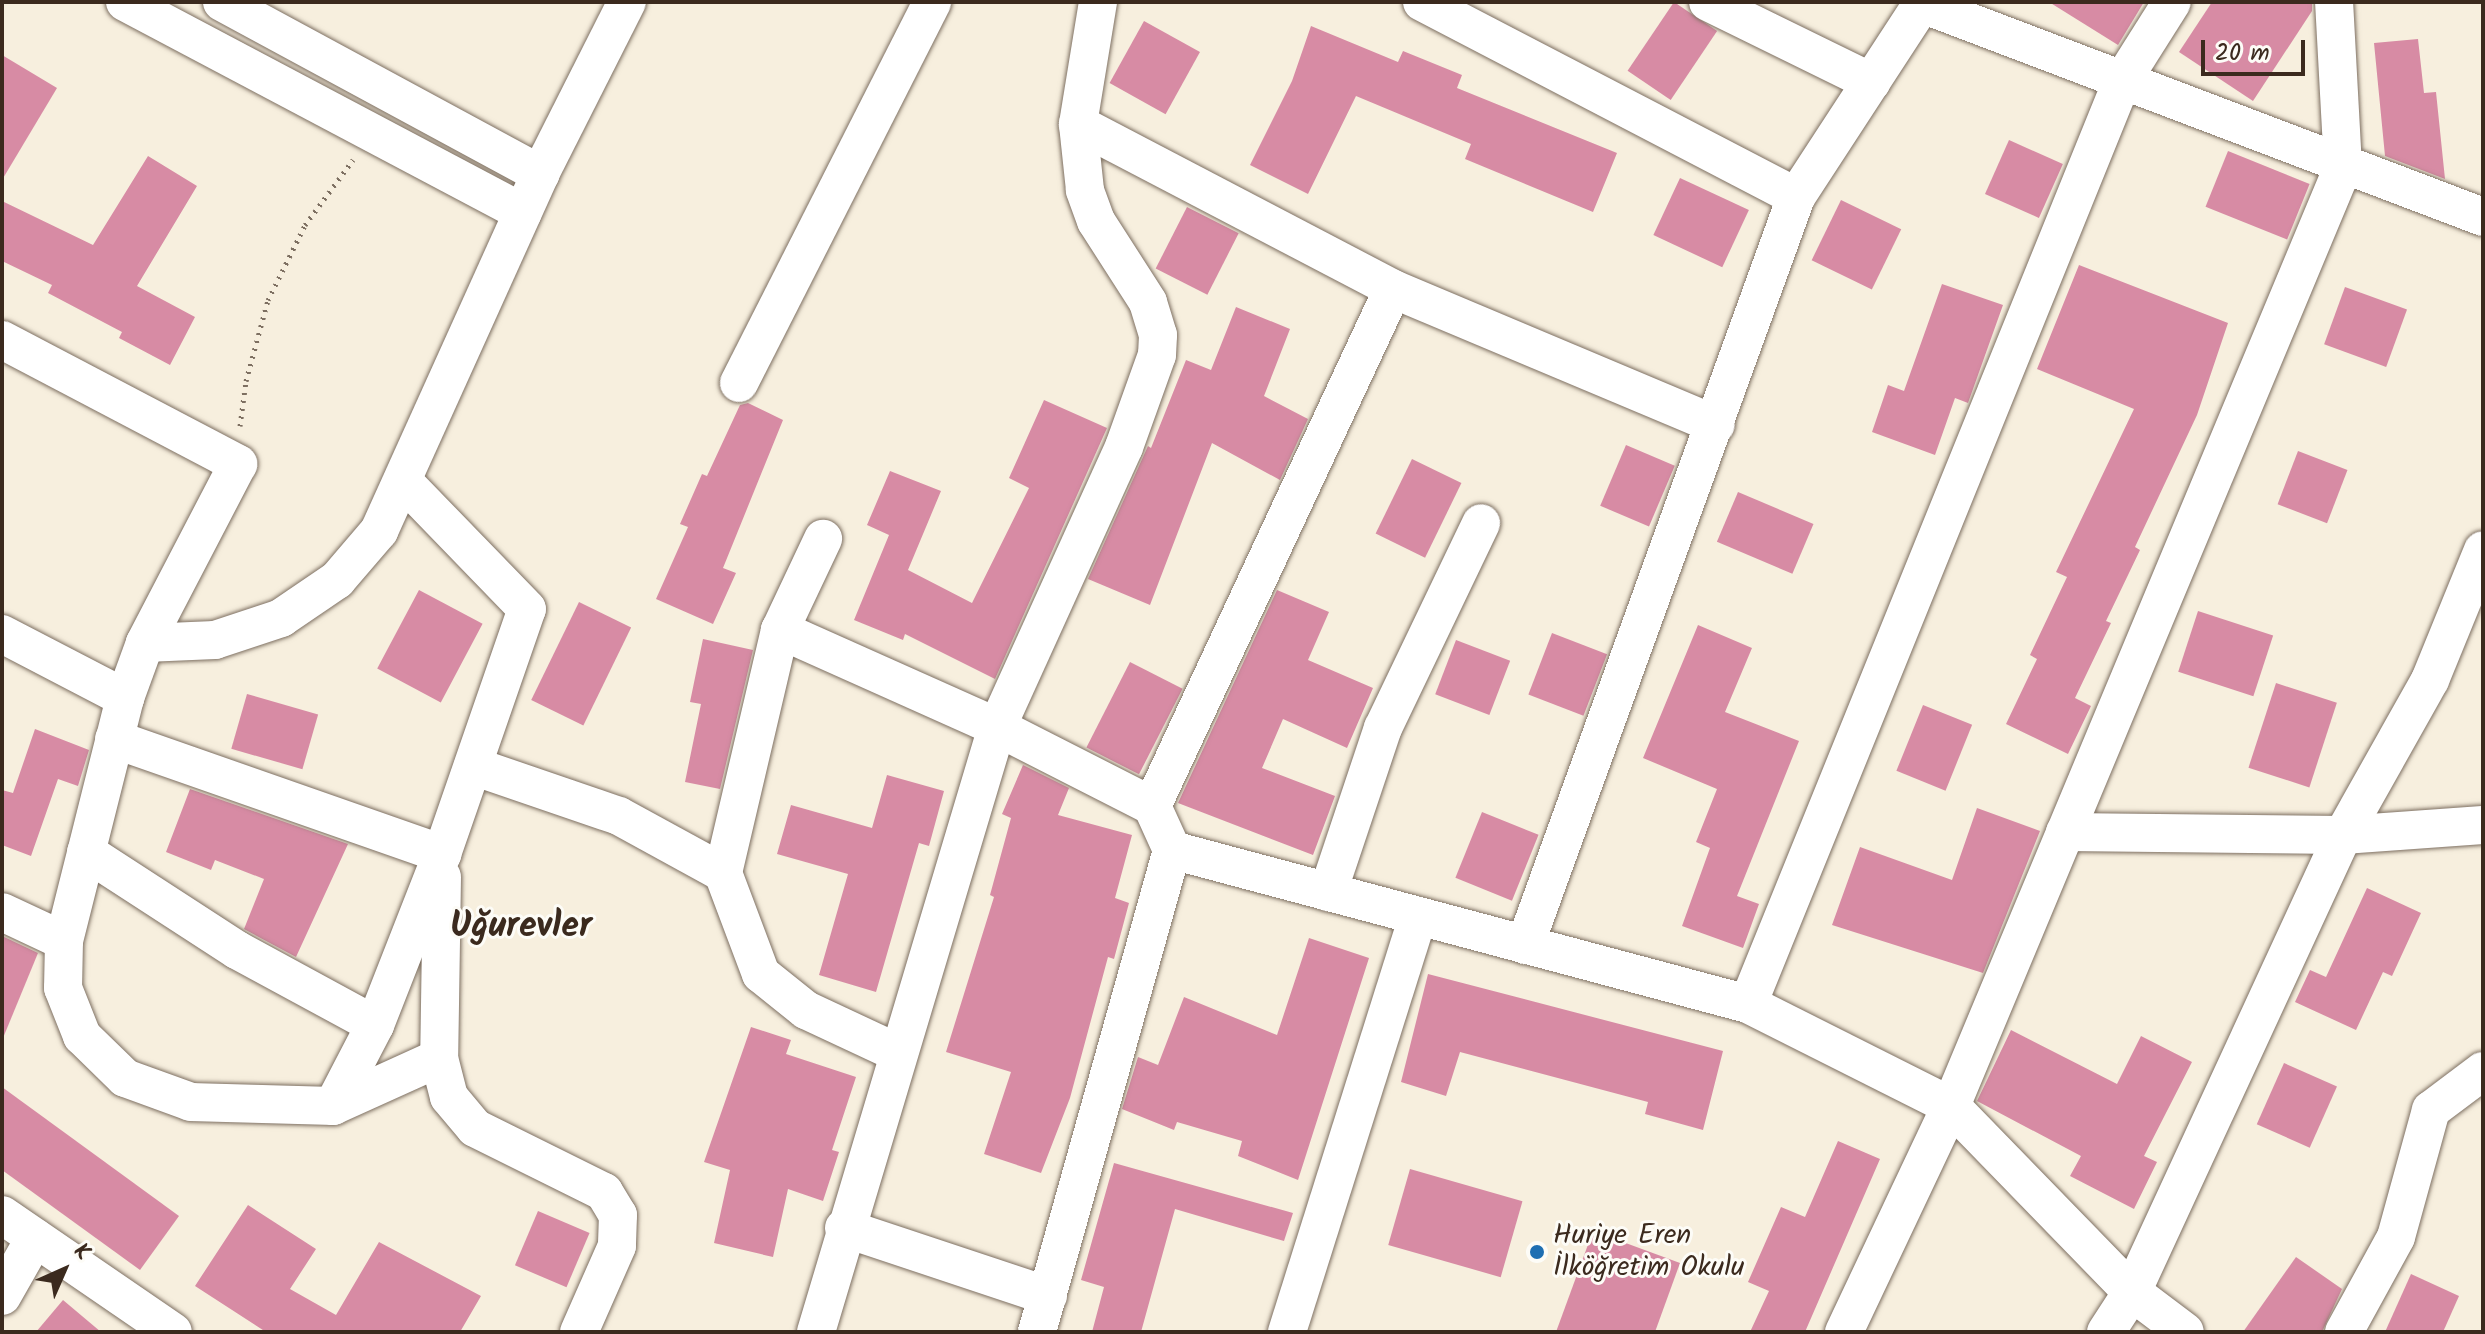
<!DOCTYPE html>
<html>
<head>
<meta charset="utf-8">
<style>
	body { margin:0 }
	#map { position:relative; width:2485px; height:1334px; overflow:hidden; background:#f7efde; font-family:Kalam,sans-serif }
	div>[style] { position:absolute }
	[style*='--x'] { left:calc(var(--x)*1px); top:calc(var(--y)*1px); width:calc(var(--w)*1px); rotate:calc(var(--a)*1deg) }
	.building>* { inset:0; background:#d78ba4; transform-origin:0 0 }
	.path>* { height:5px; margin-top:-2.5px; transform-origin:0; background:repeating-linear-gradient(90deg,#7d6f61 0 2px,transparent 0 8px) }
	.roads { filter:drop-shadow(0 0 2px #7d6f61) drop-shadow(0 0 2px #7d6f61) }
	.minor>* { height:38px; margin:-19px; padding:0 19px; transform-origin:19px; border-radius:19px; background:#fff }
	.dots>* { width:22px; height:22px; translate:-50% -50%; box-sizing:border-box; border:4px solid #fdfcf7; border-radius:50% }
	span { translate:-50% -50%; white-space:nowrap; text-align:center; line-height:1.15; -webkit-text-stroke:6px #fdfcf7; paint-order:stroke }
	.poi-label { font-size:28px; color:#3b2a1e }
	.left { translate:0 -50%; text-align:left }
	.district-label { font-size:36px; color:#3b2a1e; font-weight:700 }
	.frame { position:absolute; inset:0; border:4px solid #3b2a1e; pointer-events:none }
	.north { position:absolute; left:24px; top:1230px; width:80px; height:80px; -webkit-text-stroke:6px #fdfcf7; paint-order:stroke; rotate:45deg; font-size:22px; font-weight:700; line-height:32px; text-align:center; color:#3b2a1e }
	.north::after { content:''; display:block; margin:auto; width:28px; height:36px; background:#3b2a1e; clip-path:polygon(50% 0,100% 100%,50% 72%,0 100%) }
	.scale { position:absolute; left:2201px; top:40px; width:104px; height:36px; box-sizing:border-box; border:4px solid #3b2a1e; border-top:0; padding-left:10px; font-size:24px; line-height:28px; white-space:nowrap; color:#3b2a1e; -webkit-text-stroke:6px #fdfcf7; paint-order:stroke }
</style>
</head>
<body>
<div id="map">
	<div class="building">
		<div style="left:1674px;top:2px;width:52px;height:83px;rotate:34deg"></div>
		<div style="clip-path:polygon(2049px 2px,2144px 2px,2118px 45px)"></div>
		<div style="clip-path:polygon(2212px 2px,2312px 2px,2312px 11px,2253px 101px,2179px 52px)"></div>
		<div style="left:1144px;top:21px;width:64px;height:71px;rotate:29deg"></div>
		<div style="clip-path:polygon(1311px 26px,1398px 62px,1403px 51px,1462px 75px,1457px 88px,1617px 153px,1593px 212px,1465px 159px,1471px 144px,1356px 96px,1308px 194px,1250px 165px,1292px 81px)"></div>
		<div style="clip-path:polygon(2418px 39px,2424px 93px,2436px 92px,2445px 179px,2385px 156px,2374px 43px)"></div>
		<div style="clip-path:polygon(2px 55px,57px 88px,2px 180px)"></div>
		<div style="left:2009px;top:140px;width:59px;height:59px;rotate:24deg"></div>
		<div style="left:2228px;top:151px;width:88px;height:60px;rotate:22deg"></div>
		<div style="clip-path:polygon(148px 156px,197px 186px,137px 286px,195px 317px,170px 365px,119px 338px,122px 332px,48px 293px,52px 285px,2px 261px,2px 201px,93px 245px)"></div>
		<div style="left:1680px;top:178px;width:76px;height:63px;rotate:25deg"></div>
		<div style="left:1841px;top:200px;width:67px;height:67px;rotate:26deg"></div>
		<div style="left:1187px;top:207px;width:58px;height:69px;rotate:27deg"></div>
		<div style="clip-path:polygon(2079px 265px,2228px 323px,2197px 415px,2135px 547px,2140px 550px,2106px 621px,2111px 623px,2075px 698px,2091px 706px,2068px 754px,2006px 724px,2037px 659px,2030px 655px,2067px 577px,2056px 572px,2134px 409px,2037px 369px)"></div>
		<div style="clip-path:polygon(1942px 284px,2003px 305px,1968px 403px,1955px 398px,1935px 455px,1872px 432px,1888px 385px,1904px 391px)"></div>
		<div style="left:2345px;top:287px;width:66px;height:61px;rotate:20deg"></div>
		<div style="clip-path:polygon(1236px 307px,1290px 329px,1264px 396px,1308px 419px,1280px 480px,1212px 443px,1150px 605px,1088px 579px,1148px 446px,1151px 448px,1186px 360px,1211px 370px)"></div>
		<div style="clip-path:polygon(1044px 400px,1107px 428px,995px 679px,905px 634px,903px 640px,854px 620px,889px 535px,867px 525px,890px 471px,941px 491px,908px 570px,972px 603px,1029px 488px,1009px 478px)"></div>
		<div style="clip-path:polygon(748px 403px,783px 420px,723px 568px,736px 573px,713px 624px,656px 599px,688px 527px,680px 524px,702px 474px,707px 476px,740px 405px)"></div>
		<div style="left:1626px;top:445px;width:53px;height:66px;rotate:23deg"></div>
		<div style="left:2298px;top:451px;width:53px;height:57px;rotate:21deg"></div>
		<div style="left:1412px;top:459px;width:55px;height:83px;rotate:26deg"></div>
		<div style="left:1738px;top:492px;width:82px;height:54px;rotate:23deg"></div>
		<div style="left:419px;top:590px;width:72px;height:89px;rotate:28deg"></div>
		<div style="clip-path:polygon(1277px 590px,1329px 612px,1308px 660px,1373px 688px,1347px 748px,1283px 719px,1262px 768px,1335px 796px,1313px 855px,1178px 803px)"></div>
		<div style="left:579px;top:602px;width:58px;height:109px;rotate:26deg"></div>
		<div style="left:2198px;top:611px;width:79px;height:64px;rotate:18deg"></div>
		<div style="clip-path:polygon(1698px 625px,1752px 648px,1725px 712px,1799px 741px,1737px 896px,1759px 904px,1743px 948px,1682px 926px,1710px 848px,1696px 842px,1717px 789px,1643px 758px)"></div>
		<div style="left:1552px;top:633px;width:59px;height:66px;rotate:21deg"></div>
		<div style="clip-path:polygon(703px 639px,753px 650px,720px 789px,685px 782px,701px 704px,690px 702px)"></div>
		<div style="left:1456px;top:640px;width:58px;height:58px;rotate:21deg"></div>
		<div style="left:1130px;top:662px;width:59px;height:96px;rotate:27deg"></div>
		<div style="left:2276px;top:683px;width:64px;height:89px;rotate:18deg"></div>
		<div style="left:247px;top:694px;width:74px;height:57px;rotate:16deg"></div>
		<div style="left:1923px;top:705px;width:53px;height:71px;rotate:22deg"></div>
		<div style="clip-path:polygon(35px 729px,89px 750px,78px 786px,58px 779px,31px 856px,2px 845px,2px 790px,13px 793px)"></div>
		<div style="clip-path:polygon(1023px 765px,1069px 788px,1058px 815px,1132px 835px,1115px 898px,1129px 903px,1114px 959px,1108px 957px,1070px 1098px,1041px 1173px,984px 1154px,1011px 1072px,946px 1052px,994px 897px,990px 895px,1011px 818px,1002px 814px)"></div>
		<div style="clip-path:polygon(887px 775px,944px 791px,929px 846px,919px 843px,876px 992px,819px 975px,848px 874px,777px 854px,791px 805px,872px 828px)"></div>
		<div style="clip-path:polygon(190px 789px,348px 844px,296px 957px,244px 929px,264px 879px,215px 860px,211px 870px,166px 852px)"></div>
		<div style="clip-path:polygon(1977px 808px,2040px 831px,1983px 973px,1832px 925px,1860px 847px,1952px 880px)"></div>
		<div style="left:1482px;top:812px;width:61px;height:71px;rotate:22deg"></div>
		<div style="clip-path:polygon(2367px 888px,2421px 913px,2392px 976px,2383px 972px,2356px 1030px,2295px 1002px,2310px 970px,2326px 977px)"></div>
		<div style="clip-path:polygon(2px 936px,38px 953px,3px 1038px,2px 1038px)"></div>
		<div style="clip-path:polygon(1309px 938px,1369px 958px,1298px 1180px,1238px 1156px,1242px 1141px,1177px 1122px,1174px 1130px,1122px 1109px,1138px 1057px,1158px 1065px,1184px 997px,1277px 1035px)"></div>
		<div style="clip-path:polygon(1428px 974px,1723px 1051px,1703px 1130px,1645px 1114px,1648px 1102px,1460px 1052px,1446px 1096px,1401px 1082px)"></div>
		<div style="clip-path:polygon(751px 1027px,791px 1040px,786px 1054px,856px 1077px,832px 1150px,839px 1152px,823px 1201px,788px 1189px,773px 1257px,714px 1243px,730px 1170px,704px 1162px)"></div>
		<div style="clip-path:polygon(2011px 1030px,2117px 1084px,2141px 1036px,2192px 1062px,2144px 1156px,2157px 1162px,2134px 1209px,2070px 1176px,2081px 1156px,1977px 1101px)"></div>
		<div style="left:2284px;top:1063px;width:58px;height:67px;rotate:24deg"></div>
		<div style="clip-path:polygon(2px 1087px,179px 1216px,140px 1270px,2px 1170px)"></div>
		<div style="clip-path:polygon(1838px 1141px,1880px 1159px,1805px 1332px,1750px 1332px,1769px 1291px,1748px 1282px,1781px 1207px,1805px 1217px)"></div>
		<div style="clip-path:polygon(1114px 1163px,1293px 1213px,1284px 1241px,1175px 1209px,1141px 1332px,1092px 1332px,1104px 1287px,1081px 1280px)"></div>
		<div style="left:1410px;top:1169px;width:117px;height:79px;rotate:16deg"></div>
		<div style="clip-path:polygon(248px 1205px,316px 1249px,290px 1289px,336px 1315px,379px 1242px,481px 1296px,460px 1332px,266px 1332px,195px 1286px)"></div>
		<div style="left:538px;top:1211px;width:56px;height:59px;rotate:23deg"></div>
		<div style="clip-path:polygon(1593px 1231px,1680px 1263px,1655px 1332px,1556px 1332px)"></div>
		<div style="clip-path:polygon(2296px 1257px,2342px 1289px,2322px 1332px,2243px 1332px)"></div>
		<div style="clip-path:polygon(2411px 1274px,2459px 1296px,2443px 1332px,2385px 1332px)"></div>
		<div style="clip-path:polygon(63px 1300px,101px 1332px,36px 1332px)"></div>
	</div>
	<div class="path">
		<div style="--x:240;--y:426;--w:45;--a:-82.4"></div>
		<div style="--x:246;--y:381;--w:84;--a:-74.8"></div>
		<div style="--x:268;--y:300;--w:84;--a:-63.7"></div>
		<div style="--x:305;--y:225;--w:81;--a:-53.6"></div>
	</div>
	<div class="roads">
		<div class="minor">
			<div style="--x:125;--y:2;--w:450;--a:27.9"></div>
			<div style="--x:222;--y:2;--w:362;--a:28.4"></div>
			<div style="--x:1098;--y:2;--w:124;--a:99.3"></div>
			<div style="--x:1078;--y:124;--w:356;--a:27.6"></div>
			<div style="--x:1393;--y:289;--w:350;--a:22.8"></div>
			<div style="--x:1422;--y:2;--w:422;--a:27.5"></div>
			<div style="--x:1708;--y:2;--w:182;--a:26.1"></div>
			<div style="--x:1922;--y:4;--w:600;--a:20.79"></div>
			<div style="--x:2;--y:340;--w:267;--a:27.7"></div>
			<div style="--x:238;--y:464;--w:202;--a:117.5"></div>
			<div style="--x:145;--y:643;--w:59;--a:110"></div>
			<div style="--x:125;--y:698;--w:251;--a:104.1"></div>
			<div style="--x:64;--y:941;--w:68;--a:-154.9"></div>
			<div style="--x:739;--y:383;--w:427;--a:-63.1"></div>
			<div style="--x:780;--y:630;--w:238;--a:24.1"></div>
			<div style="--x:997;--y:727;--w:174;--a:27"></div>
			<div style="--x:1152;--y:806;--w:48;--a:65.6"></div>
			<div style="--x:1172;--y:850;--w:501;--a:105.65"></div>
			<div style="--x:2;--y:634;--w:139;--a:27.5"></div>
			<div style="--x:145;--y:643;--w:70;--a:-2.5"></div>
			<div style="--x:215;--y:640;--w:70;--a:-18.4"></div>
			<div style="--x:281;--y:618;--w:68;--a:-34.2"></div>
			<div style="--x:337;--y:580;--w:65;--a:-49.4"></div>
			<div style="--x:379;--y:531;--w:392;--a:-65.7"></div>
			<div style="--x:540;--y:174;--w:193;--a:-63.2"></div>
			<div style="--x:114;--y:739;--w:348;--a:19.3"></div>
			<div style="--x:473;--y:766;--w:154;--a:18.9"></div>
			<div style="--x:619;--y:816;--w:119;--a:28.7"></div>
			<div style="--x:723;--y:873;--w:108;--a:69.4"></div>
			<div style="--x:761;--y:974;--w:58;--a:38.7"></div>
			<div style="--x:806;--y:1010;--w:102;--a:25.1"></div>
			<div style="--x:1152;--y:806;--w:570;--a:-65.01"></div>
			<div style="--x:2065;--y:832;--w:278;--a:0.6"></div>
			<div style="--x:2343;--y:835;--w:140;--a:-4.1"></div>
			<div style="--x:1172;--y:850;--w:596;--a:14.97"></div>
			<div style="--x:1748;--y:1004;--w:227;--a:26.7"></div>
			<div style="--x:1951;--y:1106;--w:260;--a:45.8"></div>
			<div style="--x:2132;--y:1292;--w:66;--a:37"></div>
			<div style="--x:86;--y:852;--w:180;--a:33"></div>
			<div style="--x:237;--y:950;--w:157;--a:28.5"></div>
			<div style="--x:375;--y:1025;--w:184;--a:-68.6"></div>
			<div style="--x:442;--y:854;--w:259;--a:-70.9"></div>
			<div style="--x:527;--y:609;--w:177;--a:-134.1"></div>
			<div style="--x:723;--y:873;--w:250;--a:-76.8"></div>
			<div style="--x:780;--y:630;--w:101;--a:-64.7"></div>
			<div style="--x:442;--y:877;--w:181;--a:90.9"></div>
			<div style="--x:439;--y:1058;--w:40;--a:75.6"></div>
			<div style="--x:449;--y:1097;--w:40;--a:50"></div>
			<div style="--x:475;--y:1128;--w:144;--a:26.4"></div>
			<div style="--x:604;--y:1192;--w:27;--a:59"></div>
			<div style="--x:618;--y:1215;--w:31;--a:92"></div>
			<div style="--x:617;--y:1246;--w:94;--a:113.8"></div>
			<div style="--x:1328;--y:892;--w:173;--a:-71.5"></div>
			<div style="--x:1383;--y:728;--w:227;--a:-64.4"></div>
			<div style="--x:64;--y:941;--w:47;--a:91.2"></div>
			<div style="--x:63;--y:988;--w:52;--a:68.4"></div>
			<div style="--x:82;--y:1036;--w:60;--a:44.3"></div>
			<div style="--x:125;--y:1078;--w:70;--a:20"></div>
			<div style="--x:191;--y:1102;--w:142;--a:1.6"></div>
			<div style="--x:333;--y:1106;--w:91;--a:-62.6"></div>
			<div style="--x:1525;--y:945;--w:796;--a:-70.08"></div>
			<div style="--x:1796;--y:197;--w:233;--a:-56.9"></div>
			<div style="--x:1748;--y:1004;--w:996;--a:-67.94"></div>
			<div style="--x:2122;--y:81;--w:93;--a:-57.7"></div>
			<div style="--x:333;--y:1106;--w:116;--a:-24.4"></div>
			<div style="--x:2;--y:1215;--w:207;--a:34.4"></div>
			<div style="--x:844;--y:1228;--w:215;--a:18.4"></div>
			<div style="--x:2;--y:1296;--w:67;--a:-60.4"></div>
			<div style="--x:816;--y:1332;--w:631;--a:-73.34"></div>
			<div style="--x:997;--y:727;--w:307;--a:-65.6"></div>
			<div style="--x:1124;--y:447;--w:98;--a:-70.3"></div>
			<div style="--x:1157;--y:355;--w:20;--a:-87"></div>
			<div style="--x:1158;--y:335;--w:34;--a:-107"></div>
			<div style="--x:1148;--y:302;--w:96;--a:-122.7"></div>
			<div style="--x:1096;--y:221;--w:33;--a:-110"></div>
			<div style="--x:1085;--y:190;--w:66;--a:-96.1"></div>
			<div style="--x:1287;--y:1332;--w:436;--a:-72.5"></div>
			<div style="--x:1844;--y:1332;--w:250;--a:-64.7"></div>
			<div style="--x:1951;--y:1106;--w:1018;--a:-67.34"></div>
			<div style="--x:2343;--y:167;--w:165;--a:-93.1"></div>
			<div style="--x:2106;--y:1332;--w:48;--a:-57"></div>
			<div style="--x:2132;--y:1292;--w:503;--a:-65.22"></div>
			<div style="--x:2343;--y:835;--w:178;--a:-60.7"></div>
			<div style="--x:2430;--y:680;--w:140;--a:-67.8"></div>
			<div style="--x:2344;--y:1332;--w:108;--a:-61.3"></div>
			<div style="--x:2396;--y:1237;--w:132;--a:-74.6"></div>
			<div style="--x:2431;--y:1110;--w:65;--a:-36.9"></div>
		</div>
	</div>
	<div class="dots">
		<div style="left:1537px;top:1252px;background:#1f6fb2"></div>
	</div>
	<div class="poi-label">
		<span class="left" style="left:1553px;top:1252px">Huriye Eren<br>İlköğretim Okulu</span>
	</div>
	<div class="district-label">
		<span style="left:521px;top:927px">Uğurevler</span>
	</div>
	<div class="frame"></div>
	<div class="north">K</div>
	<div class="scale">20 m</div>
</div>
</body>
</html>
